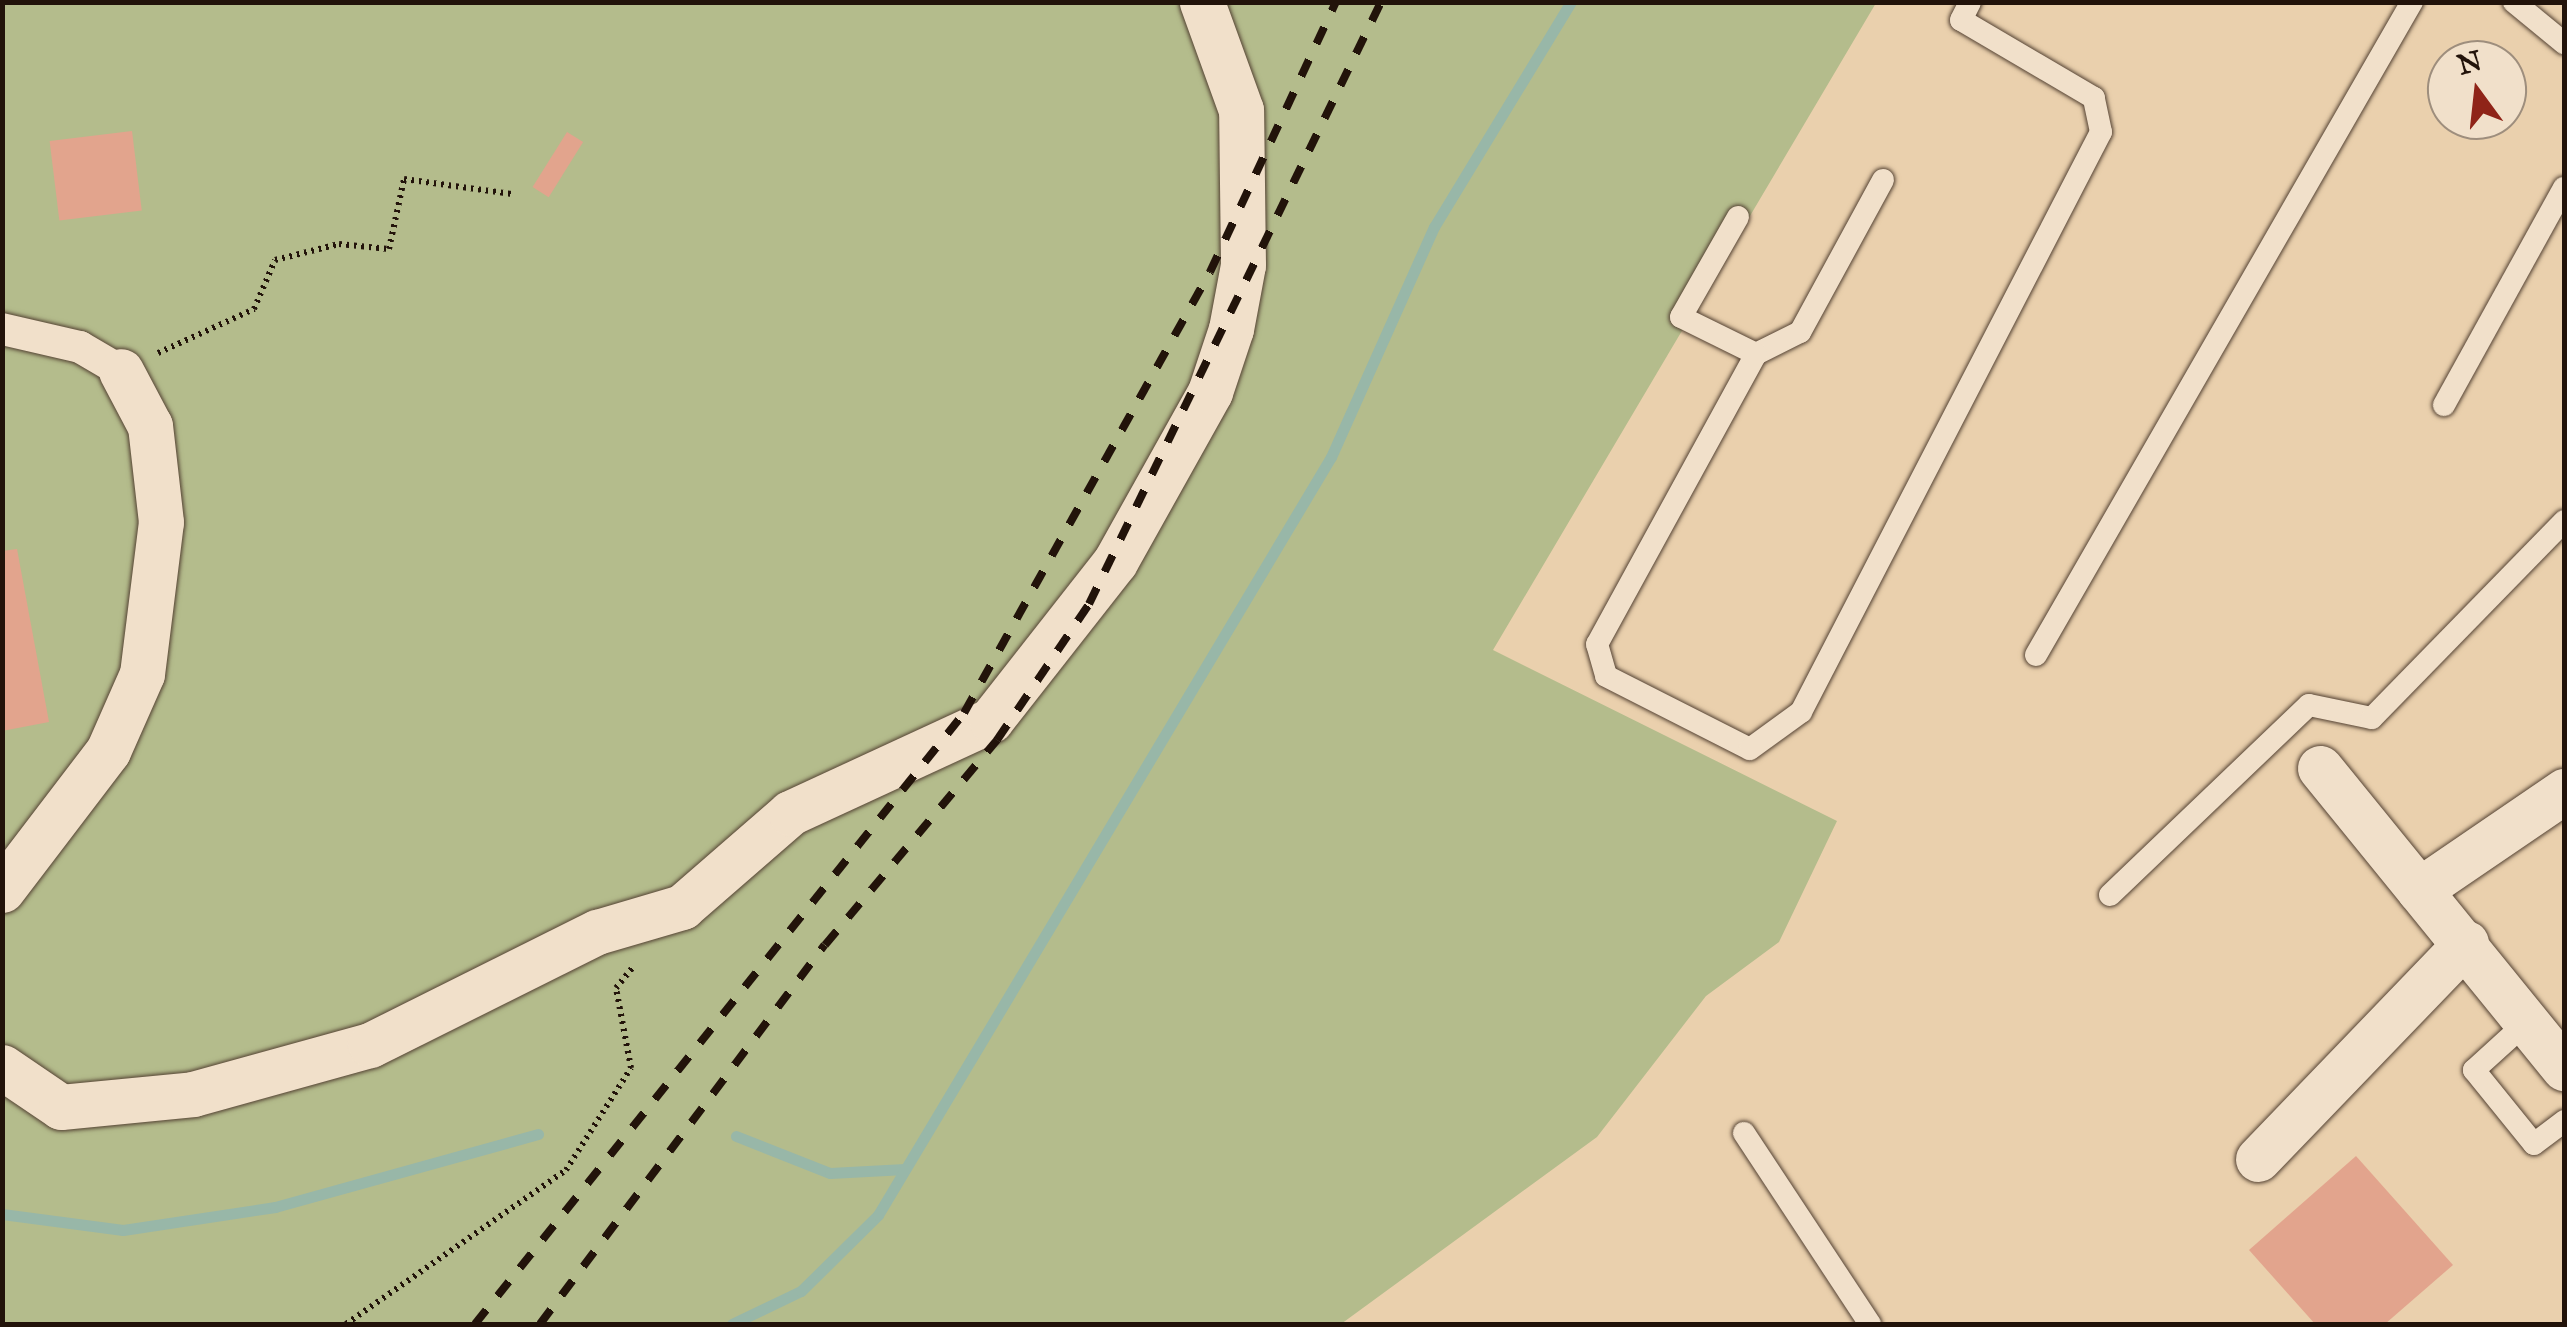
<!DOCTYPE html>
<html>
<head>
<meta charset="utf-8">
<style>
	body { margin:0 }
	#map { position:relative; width:2567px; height:1327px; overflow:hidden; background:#ead0ad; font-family:"IM FELL Great Primer",serif }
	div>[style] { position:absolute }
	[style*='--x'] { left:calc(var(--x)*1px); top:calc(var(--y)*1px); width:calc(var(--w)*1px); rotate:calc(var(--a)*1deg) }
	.green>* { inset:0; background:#b4bc8c }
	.stream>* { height:11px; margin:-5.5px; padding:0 5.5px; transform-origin:5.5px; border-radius:5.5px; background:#98b7a8 }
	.building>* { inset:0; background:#e2a48d; transform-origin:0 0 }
	.path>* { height:6px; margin-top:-3px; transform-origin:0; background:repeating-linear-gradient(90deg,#22130a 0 2.5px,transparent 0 7.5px) }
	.roads { filter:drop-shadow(0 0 2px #544233) drop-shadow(0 0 2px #544233) }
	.service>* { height:22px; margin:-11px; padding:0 11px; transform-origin:11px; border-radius:11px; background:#f1e0ca }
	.pedestrian>* { height:32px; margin:-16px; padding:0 16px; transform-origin:16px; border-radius:16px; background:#f1e0ca }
	.minor>* { height:45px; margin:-22.5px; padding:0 22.5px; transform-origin:22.5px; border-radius:22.5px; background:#f1e0ca }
	.rail>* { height:8px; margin-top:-4px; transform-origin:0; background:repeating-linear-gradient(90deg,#22130a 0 18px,transparent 0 36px) }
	span { translate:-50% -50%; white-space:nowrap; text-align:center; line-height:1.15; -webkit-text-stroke:9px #f1e0ca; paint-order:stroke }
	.frame { position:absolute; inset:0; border:5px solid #22130a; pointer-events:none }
	.north { position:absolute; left:2427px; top:40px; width:100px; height:100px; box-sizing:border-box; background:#f1e0ca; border:2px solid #9e8e7d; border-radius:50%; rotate:345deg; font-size:28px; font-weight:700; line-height:40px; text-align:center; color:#22130a }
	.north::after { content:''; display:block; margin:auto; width:35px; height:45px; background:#8f2418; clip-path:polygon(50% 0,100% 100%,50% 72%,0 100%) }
</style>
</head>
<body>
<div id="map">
	<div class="green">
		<div style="clip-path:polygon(3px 3px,1876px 3px,1493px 650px,1837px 821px,1779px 942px,1706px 996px,1597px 1137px,1341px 1324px,3px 1324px)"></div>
	</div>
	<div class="stream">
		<div style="--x:736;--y:1136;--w:101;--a:21.5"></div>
		<div style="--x:830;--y:1173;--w:75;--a:-3.1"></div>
		<div style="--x:2;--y:1214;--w:122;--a:7.5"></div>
		<div style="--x:123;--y:1230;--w:154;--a:-8.6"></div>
		<div style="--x:275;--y:1207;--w:273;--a:-15.5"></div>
		<div style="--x:732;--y:1324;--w:76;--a:-25.6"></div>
		<div style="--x:801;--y:1291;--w:108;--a:-44.6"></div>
		<div style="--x:878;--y:1215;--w:883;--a:-59.14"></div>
		<div style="--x:1331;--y:457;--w:252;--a:-65.9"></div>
		<div style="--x:1434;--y:227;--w:263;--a:-58.7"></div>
	</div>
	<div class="building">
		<div style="left:132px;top:131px;width:80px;height:83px;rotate:83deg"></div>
		<div style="left:567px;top:132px;width:19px;height:65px;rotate:32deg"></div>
		<div style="clip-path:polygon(17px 549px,49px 722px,2px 731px,2px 551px)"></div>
		<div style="clip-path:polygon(2356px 1156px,2453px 1265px,2385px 1324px,2315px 1324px,2249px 1250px)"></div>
	</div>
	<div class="path">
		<div style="--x:158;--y:353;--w:106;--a:-24.6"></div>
		<div style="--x:254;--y:309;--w:53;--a:-66.8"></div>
		<div style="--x:275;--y:260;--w:66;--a:-14"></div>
		<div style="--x:339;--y:244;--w:50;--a:5.7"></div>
		<div style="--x:389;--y:249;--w:72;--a:-77.9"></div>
		<div style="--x:404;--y:179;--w:109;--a:7.9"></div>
		<div style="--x:346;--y:1324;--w:269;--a:-35"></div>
		<div style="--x:566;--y:1170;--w:121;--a:-57.5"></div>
		<div style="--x:631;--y:1068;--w:81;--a:-100.6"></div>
		<div style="--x:616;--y:988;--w:28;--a:-51"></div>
	</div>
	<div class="roads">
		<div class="service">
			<div style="--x:2514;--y:2;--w:65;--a:39.4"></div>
			<div style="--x:1883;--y:180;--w:173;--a:118.6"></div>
			<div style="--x:1800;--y:332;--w:49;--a:153.4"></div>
			<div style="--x:1756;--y:354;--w:331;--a:118.7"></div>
			<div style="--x:1597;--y:644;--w:33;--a:74"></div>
			<div style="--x:1606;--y:676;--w:161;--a:26.9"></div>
			<div style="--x:1750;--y:749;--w:63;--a:-36"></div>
			<div style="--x:1801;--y:712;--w:653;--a:-62.65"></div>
			<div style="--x:2101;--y:132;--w:35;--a:-102"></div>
			<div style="--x:2094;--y:98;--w:154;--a:-149.6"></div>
			<div style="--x:1961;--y:20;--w:20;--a:-63"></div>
			<div style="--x:1738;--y:217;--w:115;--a:119.7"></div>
			<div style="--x:1681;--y:317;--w:84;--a:26.3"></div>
			<div style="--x:2444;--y:405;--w:248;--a:-61.1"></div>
			<div style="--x:2036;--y:655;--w:754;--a:-60.07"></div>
			<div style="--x:2110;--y:895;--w:275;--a:-43.7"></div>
			<div style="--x:2309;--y:705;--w:64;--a:11.7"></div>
			<div style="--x:2372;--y:718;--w:275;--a:-45.7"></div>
			<div style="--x:2528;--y:1021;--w:73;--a:137.8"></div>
			<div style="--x:2474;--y:1070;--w:95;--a:51"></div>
			<div style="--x:2534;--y:1144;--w:38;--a:-37"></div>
			<div style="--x:1744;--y:1133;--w:229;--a:56.6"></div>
		</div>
		<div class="pedestrian">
			<div style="--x:2;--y:329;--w:80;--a:13"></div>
			<div style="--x:80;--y:347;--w:48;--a:30.3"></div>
		</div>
		<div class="minor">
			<div style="--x:2320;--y:768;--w:387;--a:50.9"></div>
			<div style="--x:2;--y:890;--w:175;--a:-52.7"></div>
			<div style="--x:108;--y:751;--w:84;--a:-66.2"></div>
			<div style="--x:142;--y:674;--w:153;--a:-82.9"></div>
			<div style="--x:161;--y:522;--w:97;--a:-96.5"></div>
			<div style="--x:150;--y:426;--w:62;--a:-117.8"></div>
			<div style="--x:2419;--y:890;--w:176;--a:-34.3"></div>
			<div style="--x:2;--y:1067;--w:71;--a:34.1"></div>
			<div style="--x:61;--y:1107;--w:133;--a:-5.6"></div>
			<div style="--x:193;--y:1094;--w:184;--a:-15.5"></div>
			<div style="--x:370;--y:1045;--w:254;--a:-26.5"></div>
			<div style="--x:597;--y:932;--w:89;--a:-16.4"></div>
			<div style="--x:682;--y:907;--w:143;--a:-41"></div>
			<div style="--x:790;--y:813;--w:221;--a:-24.8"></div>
			<div style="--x:991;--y:720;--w:201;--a:-51.9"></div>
			<div style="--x:1115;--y:562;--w:195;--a:-60.8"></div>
			<div style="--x:1210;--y:392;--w:66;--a:-71.6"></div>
			<div style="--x:1231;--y:329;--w:65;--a:-79.4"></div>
			<div style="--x:1243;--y:265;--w:155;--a:-90.7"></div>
			<div style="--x:1241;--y:110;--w:115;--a:-109.9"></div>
			<div style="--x:2258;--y:1159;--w:300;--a:-46.1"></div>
		</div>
	</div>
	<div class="rail">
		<div style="--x:475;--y:1324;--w:783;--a:-51.33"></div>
		<div style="--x:964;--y:713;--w:505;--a:-60.85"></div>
		<div style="--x:1210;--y:272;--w:298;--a:-65"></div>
		<div style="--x:540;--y:1324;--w:474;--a:-53.1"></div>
		<div style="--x:825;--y:945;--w:268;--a:-50"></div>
		<div style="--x:997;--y:740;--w:164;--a:-55.9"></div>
		<div style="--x:1089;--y:604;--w:669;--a:-64.12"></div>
	</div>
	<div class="frame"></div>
	<div class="north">N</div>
</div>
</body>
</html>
